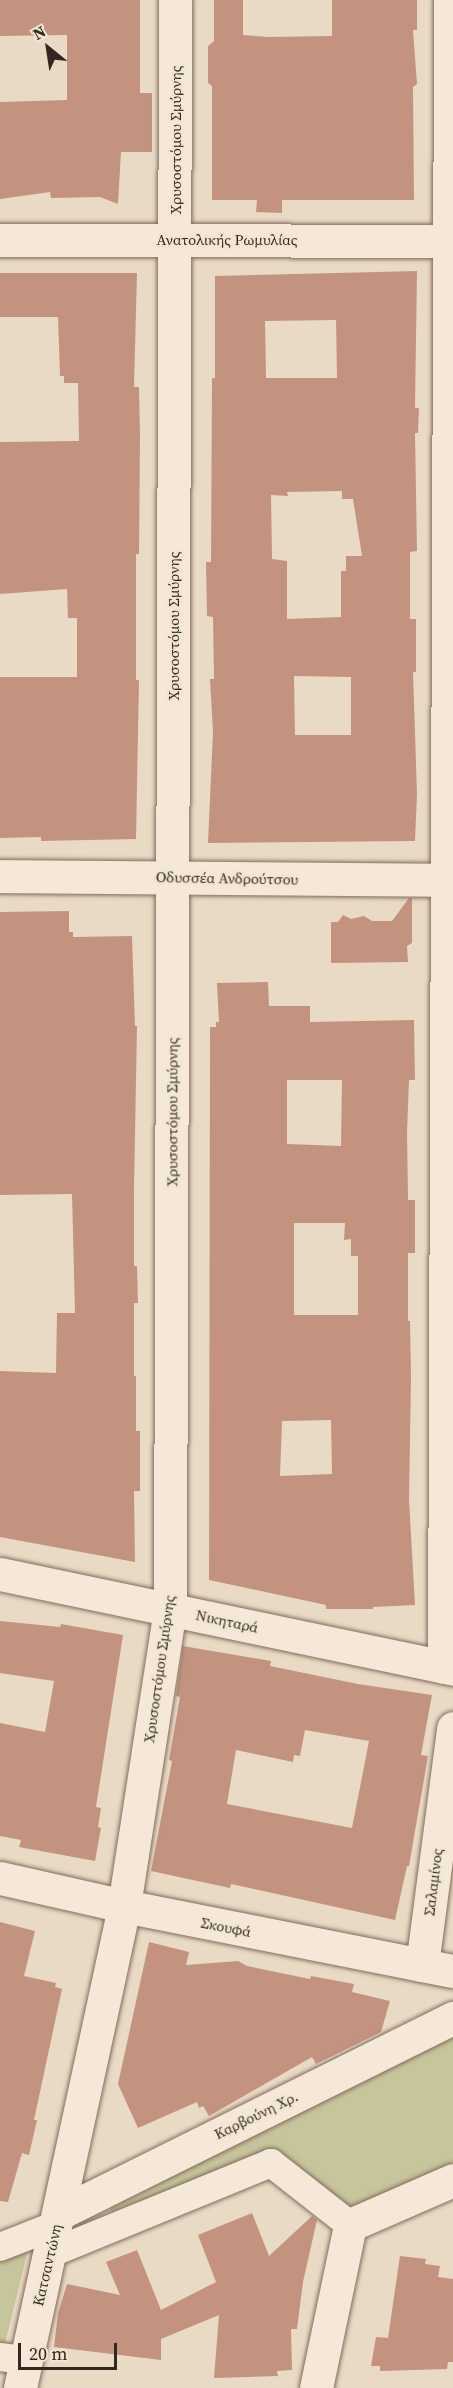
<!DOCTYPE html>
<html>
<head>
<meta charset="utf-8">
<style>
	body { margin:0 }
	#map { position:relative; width:453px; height:2388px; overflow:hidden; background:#e9dac6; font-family:"Source Serif 4",serif }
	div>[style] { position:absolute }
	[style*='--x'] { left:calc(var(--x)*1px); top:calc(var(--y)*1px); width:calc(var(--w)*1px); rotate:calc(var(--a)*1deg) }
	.green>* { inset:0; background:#c6c59b }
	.building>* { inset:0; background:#c39380 }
	.roads { filter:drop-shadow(0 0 2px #826c5d) drop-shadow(0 0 2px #826c5d) }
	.pedestrian>* { height:28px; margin:-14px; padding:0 14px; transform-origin:14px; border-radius:14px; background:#f5e8d8 }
	.minor>* { height:33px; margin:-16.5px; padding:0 16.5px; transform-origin:16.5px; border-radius:16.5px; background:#f5e8d8 }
	.tertiary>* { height:33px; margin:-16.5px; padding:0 16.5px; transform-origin:16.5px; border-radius:16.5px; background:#f5e8d8 }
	span { translate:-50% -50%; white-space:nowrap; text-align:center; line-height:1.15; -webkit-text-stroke:5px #f1e5d4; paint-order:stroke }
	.street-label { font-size:15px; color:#342720 }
	.north { position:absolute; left:18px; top:18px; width:60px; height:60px; -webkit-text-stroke:4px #f1e5d4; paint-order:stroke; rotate:330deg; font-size:16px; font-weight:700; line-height:24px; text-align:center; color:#342720 }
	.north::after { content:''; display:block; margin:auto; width:21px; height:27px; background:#342720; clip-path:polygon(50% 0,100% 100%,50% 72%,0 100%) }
	.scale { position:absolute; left:18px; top:2343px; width:99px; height:27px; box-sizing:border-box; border:3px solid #342720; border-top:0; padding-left:8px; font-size:18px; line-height:21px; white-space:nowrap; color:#342720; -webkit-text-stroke:4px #f1e5d4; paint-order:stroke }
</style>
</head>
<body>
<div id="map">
	<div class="green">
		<div style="clip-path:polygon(453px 2033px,453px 2172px,374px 2206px,341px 2207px,270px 2151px,112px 2212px,107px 2203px)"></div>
		<div style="clip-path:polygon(28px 2250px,0 2364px,0 2260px)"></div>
	</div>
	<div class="building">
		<div style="clip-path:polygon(0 0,140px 0,140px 93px,152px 93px,152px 152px,121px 152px,118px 204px,100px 197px,51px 198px,50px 192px,0 199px,0 102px,67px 100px,67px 35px,0 36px)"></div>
		<div style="clip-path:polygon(214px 0,243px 0,243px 35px,268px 37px,332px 36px,332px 0,417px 0,417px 30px,413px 30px,417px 84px,413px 87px,414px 200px,282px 200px,282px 213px,256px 212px,257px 200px,212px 200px,212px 86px,208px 83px,208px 46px,214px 41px)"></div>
		<div style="clip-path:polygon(evenodd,417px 271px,415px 408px,419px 408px,418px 433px,415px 433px,417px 551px,410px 552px,410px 619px,416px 619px,416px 672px,413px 672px,417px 794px,415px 841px,208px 843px,213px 732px,210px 679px,214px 679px,213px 617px,207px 616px,206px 562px,211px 562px,212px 378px,215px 378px,215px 276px,417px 271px,336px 320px,337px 378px,266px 378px,265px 321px,336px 320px,417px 271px,342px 491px,342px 499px,353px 499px,362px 556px,346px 556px,346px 571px,341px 571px,341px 617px,287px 619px,287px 561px,272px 559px,271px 495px,288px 496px,287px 492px,342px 491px,417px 271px,294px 676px,351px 677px,351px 735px,295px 735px,294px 676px)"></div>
		<div style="clip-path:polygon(0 273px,137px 273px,134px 387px,139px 387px,140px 437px,139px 554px,136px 554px,136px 680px,139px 680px,136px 839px,41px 841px,41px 837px,0 838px,0 677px,77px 677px,77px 618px,68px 618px,67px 589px,0 594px,0 442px,79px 441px,78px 383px,64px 383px,64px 376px,60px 376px,58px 317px,0 317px)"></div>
		<div style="clip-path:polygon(409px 898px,412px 898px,412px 943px,407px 946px,408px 962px,331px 963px,331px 922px,338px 922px,343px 915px,351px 919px,364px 916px,372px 921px,392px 921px)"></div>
		<div style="clip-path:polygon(69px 911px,69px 932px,73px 932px,73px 937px,132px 936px,135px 1026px,137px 1026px,134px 1189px,134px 1266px,137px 1266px,138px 1303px,134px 1303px,134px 1376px,136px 1376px,136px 1431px,140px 1431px,140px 1491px,134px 1491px,135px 1562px,0 1537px,0 1371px,56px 1373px,57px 1313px,75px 1313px,72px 1194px,0 1195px,0 912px)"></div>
		<div style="clip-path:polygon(evenodd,268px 982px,269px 1006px,310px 1006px,310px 1022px,414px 1020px,415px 1080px,409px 1080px,407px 1133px,408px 1200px,415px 1200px,415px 1253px,408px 1253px,408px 1321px,410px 1321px,411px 1377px,409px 1500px,415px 1605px,373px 1607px,373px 1609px,326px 1609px,326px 1605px,209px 1580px,210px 1027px,216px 1027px,216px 1022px,219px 1022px,217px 983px,268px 982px,287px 1080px,342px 1080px,341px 1146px,287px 1144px,287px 1080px,268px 982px,294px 1223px,345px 1223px,344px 1240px,351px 1239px,351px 1256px,358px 1256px,358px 1315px,294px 1315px,294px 1223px,268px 982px,331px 1420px,332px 1474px,280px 1476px,282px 1421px,331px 1420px)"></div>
		<div style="clip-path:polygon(0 1621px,60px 1627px,61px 1624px,123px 1635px,96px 1807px,101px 1808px,98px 1827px,101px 1828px,95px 1861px,19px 1847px,21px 1840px,0 1836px,0 1723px,45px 1732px,54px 1681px,0 1673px)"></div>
		<div style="clip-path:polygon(evenodd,183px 1646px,271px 1661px,270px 1666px,358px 1684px,432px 1695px,421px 1755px,428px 1756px,409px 1866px,407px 1866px,395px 1920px,231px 1884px,230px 1888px,151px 1871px,172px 1761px,169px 1760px,180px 1697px,176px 1696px,183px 1646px,305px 1730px,369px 1741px,352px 1828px,227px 1804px,236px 1750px,293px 1762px,294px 1755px,300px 1756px,305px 1730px)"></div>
		<div style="clip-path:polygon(0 1922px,35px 1931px,24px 1976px,56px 1983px,55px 1987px,62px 1989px,34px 2120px,37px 2120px,29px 2155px,22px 2153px,8px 2202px,0 2201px)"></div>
		<div style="clip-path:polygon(149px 1942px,189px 1952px,186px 1965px,238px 1961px,247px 1966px,310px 1979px,311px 1976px,354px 1984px,352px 1992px,390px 2001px,381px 2032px,316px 2064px,312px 2057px,209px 2116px,203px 2106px,199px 2108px,197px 2102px,138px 2128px,118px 2084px)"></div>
		<div style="clip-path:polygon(252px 2213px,269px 2256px,312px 2216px,317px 2220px,303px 2282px,297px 2329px,291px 2329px,292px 2370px,277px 2371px,278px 2376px,214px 2378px,219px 2315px,161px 2339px,161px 2360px,54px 2347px,58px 2313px,67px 2284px,120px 2295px,106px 2262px,137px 2250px,161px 2310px,216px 2282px,198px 2235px)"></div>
		<div style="clip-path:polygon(400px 2256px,426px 2259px,425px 2264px,440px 2266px,438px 2277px,453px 2279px,453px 2362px,448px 2362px,447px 2369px,380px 2371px,380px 2366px,371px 2366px,376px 2337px,388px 2338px)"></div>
	</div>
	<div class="roads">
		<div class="pedestrian">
			<div style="--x:0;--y:2247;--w:60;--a:-21.4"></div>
			<div style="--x:49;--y:2254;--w:240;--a:-22.3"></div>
			<div style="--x:271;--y:2163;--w:100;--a:38.1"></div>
			<div style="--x:0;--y:2357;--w:26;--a:7"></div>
		</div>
		<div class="minor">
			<div style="--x:0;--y:876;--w:453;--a:0.5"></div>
			<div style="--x:444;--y:1667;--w:1667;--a:-89.79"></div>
			<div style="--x:60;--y:2213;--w:439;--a:-26.4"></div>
			<div style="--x:20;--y:2388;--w:493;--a:-77.8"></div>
			<div style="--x:124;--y:1906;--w:301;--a:-81.2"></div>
			<div style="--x:170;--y:1609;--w:1609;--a:-89.82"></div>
			<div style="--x:316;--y:2388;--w:167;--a:-78.2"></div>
			<div style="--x:350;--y:2225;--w:112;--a:-23.6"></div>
		</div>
		<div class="tertiary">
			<div style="--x:0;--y:240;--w:453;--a:0.1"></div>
			<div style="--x:0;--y:1574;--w:463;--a:11.8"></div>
			<div style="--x:0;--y:1878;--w:127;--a:12.7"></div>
			<div style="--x:124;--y:1906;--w:335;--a:11.2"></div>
			<div style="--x:422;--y:1965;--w:239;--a:-82.5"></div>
		</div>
	</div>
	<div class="street-label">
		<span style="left:176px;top:140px;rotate:-90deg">Χρυσοστόμου Σμύρνης</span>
		<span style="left:227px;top:240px">Ανατολικής Ρωμυλίας</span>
		<span style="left:174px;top:626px;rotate:-90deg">Χρυσοστόμου Σμύρνης</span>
		<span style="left:227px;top:878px;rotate:1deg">Οδυσσέα Ανδρούτσου</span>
		<span style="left:172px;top:1112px;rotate:-90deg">Χρυσοστόμου Σμύρνης</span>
		<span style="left:227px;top:1621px;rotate:12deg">Νικηταρά</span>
		<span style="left:159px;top:1669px;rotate:-82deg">Χρυσοστόμου Σμύρνης</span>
		<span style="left:433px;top:1882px;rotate:-83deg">Σαλαμίνος</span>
		<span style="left:226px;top:1927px;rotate:11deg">Σκουφά</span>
		<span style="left:256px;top:2115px;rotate:-26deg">Καρβούνη Χρ.</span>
		<span style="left:47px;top:2265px;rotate:-77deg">Κατσαντώνη</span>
	</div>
	<div class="north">N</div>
	<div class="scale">20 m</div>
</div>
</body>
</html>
